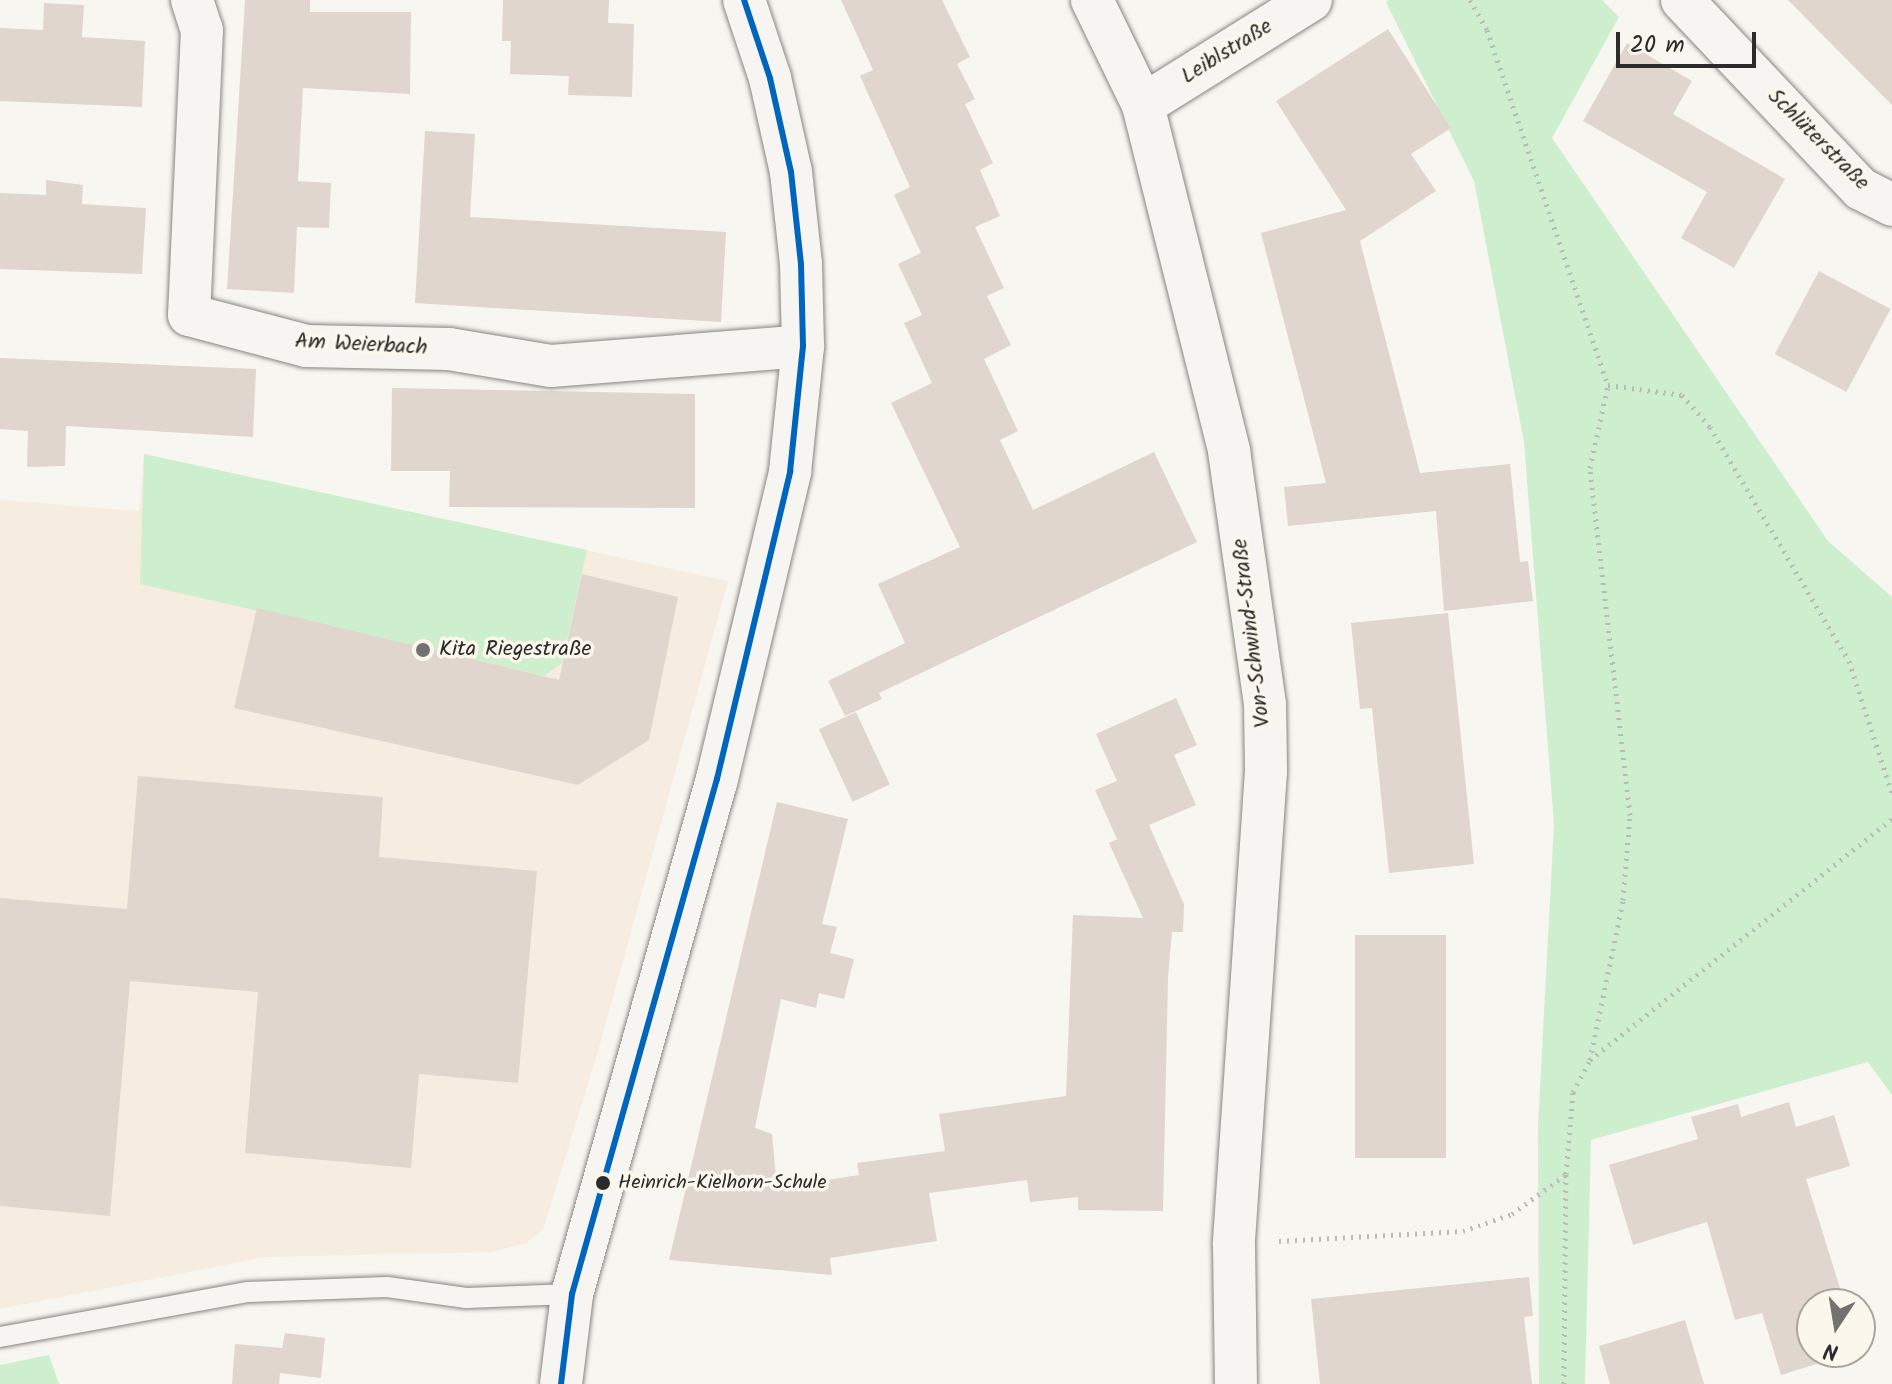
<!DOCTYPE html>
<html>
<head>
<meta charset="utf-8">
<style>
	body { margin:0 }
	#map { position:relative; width:1892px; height:1384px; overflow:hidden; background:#f8f6f0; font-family:Kalam,sans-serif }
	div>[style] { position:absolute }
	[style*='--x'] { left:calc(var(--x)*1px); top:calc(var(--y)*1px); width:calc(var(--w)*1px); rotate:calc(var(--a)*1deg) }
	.built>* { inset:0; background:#f6ece0 }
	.green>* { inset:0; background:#ceefce }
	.building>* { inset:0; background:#e0d6cd; transform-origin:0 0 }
	.path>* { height:5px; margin-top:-2.5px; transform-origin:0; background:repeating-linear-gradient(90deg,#bcbab8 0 2px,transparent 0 8px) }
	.roads { filter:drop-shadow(0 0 2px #878684) drop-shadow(0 0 2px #878684) }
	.lane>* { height:20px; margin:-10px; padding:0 10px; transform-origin:10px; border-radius:10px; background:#f6f5f1 }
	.street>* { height:42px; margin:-21px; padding:0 21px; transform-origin:21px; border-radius:21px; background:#f6f5f1 }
	.bus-1>* { height:6px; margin:-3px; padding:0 3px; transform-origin:3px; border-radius:3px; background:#0065bd }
	.dots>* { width:22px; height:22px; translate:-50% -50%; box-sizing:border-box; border:4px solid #fbf7ec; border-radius:50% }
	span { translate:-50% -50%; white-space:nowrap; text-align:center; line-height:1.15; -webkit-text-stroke:7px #fbf7ec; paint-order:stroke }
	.bus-label { font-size:20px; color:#2b2b2b }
	.left { translate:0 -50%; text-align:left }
	.street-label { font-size:22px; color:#2b2b2b }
	.poi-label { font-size:22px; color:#2b2b2b }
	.north { position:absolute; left:1796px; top:1288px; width:80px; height:80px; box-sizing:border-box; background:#fbf7ec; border:2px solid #a8a59f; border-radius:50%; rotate:192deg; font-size:22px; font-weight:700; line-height:32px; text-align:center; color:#2b2b2b }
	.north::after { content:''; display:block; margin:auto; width:28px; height:36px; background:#737270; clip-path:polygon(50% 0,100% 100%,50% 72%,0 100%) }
	.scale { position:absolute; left:1616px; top:32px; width:140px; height:36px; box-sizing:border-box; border:4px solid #2b2b2b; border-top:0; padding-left:10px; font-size:24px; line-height:28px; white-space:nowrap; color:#2b2b2b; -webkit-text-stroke:6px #fbf7ec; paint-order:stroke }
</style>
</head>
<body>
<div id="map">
	<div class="built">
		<div style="clip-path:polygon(144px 454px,728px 581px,598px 1051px,543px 1230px,526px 1243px,492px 1252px,265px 1257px,0 1309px,0 500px,139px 511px)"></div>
	</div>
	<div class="green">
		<div style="clip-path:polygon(1389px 0,1602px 0,1619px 17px,1552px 138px,1828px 541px,1892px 597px,1892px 1095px,1868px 1062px,1591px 1140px,1585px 1384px,1539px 1384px,1539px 1374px,1538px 1126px,1554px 824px,1524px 442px,1474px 181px,1386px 2px)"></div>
		<div style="clip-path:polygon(144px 454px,587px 550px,562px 663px,544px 676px,140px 584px)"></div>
		<div style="clip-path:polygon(49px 1355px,59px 1384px,0 1384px,0 1365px)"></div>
	</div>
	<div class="building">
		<div style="clip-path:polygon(245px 0,310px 0,310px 12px,411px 12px,410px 94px,303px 88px,298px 181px,331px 183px,329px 228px,297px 227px,294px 293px,227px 289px)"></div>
		<div style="clip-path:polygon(503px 0,609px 0,608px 23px,634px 24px,632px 97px,568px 95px,569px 76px,510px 74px,511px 41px,502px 41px)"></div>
		<div style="clip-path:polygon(841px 0,942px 0,970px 57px,957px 64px,975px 99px,965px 104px,993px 163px,980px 170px,1000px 216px,975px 227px,1004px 288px,987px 296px,1011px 345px,984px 359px,1018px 431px,1000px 440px,1033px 510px,1154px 452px,1197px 542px,879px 693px,882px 699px,845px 716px,828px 681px,905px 643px,878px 584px,960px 547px,891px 403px,932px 383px,904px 323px,922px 315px,898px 264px,921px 253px,894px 195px,910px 187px,860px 76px,873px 70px)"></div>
		<div style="clip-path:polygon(1788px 0,1892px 0,1892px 105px)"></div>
		<div style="clip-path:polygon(44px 3px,84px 5px,82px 37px,145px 41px,142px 107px,0 101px,0 28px,43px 30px)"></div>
		<div style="clip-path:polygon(1388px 29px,1451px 128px,1411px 154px,1436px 191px,1360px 241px,1420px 473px,1510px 464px,1520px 562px,1528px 561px,1533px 601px,1444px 611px,1436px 511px,1288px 526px,1284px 487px,1326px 483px,1261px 233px,1346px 210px,1276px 101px)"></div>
		<div style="clip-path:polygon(1627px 43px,1692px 81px,1673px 114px,1785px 179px,1734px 268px,1681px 238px,1707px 192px,1583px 121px)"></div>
		<div style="clip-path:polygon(425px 131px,475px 134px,470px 217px,726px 232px,721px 322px,415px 303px)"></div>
		<div style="clip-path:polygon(46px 180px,83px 185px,82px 204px,146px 208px,142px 274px,0 269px,0 193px,46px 195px)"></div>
		<div style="left:1819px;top:271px;width:81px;height:94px;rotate:28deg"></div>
		<div style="clip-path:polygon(0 358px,256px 369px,253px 437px,66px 426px,65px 466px,27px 467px,28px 431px,0 429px)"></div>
		<div style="clip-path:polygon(392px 388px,695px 394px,695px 508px,449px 507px,450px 471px,391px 471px)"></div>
		<div style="clip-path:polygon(582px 574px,678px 597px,649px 740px,578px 785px,234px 708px,257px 608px,559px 680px)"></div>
		<div style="clip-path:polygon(1448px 613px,1474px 864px,1389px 873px,1372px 708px,1360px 709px,1351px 623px)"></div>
		<div style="clip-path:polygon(1176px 698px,1197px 745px,1174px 755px,1196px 805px,1149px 825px,1184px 904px,1183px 932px,1172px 932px,1168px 977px,1163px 1211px,1078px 1210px,1078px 1197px,1030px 1202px,1027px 1180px,929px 1193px,937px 1241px,830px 1258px,832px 1275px,669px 1260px,777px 802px,848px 819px,822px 924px,837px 927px,830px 953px,854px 959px,844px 999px,819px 993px,816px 1008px,781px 999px,755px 1128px,772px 1134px,777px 1188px,859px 1175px,857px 1163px,945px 1151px,939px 1114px,1066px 1096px,1073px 915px,1143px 918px,1109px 843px,1124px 836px,1117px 839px,1095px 790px,1117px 781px,1096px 734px)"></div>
		<div style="left:856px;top:712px;width:80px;height:41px;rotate:65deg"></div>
		<div style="clip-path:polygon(138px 776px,383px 797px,379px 857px,537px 871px,518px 1083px,419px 1074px,411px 1168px,245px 1153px,258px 992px,130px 981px,110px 1216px,0 1206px,0 898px,127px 909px)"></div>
		<div style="left:1446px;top:935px;width:223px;height:91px;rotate:90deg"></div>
		<div style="clip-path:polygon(1789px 1102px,1796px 1127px,1834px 1115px,1850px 1166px,1806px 1179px,1845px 1304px,1812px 1304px,1812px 1352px,1855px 1352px,1781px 1375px,1762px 1313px,1735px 1320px,1707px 1222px,1633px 1245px,1609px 1165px,1698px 1139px,1691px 1117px,1738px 1104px,1741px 1117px)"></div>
		<div style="clip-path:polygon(1529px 1277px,1533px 1316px,1524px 1317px,1532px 1384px,1320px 1384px,1311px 1299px)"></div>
		<div style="clip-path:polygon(1685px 1320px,1704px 1384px,1610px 1384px,1599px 1346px)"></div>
		<div style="clip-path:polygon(285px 1333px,325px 1338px,321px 1378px,280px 1373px,279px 1384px,232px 1384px,235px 1344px,282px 1348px)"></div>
	</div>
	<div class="path">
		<div style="--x:1470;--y:0;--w:34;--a:60"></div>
		<div style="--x:1487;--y:30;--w:375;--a:71.2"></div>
		<div style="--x:1608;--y:385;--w:75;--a:7.7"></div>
		<div style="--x:1682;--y:395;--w:43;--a:48.8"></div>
		<div style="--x:1710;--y:427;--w:272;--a:59.3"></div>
		<div style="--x:1849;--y:661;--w:139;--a:72"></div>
		<div style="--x:1590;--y:1060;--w:163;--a:-78.3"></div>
		<div style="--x:1623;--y:900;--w:85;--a:-85.3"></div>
		<div style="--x:1630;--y:815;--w:349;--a:-96.6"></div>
		<div style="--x:1590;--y:468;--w:85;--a:-77.8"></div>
		<div style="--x:1279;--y:1241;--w:184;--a:-3.1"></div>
		<div style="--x:1463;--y:1231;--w:52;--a:-19.1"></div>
		<div style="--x:1512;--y:1214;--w:66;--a:-36.3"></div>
		<div style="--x:1564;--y:1384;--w:210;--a:-89.5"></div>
		<div style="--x:1566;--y:1174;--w:82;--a:-85.1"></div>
		<div style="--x:1573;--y:1092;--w:36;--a:-62"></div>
		<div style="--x:1590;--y:1060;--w:386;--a:-38.6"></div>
	</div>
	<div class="roads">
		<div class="lane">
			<div style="--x:0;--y:1337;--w:252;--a:-10.3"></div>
			<div style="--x:248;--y:1292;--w:139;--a:-2.1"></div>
			<div style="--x:387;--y:1287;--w:80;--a:7.9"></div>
			<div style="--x:466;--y:1298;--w:106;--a:-2.2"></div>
		</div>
		<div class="street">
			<div style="--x:192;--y:0;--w:32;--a:72"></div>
			<div style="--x:202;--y:30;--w:285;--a:92.6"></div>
			<div style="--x:189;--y:315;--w:121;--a:14.8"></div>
			<div style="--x:306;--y:346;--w:143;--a:1.2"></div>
			<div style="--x:449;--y:349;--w:103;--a:9.5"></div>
			<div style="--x:551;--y:366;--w:253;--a:-4.5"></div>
			<div style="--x:1092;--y:0;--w:117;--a:64.1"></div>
			<div style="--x:1143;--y:105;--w:357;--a:76"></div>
			<div style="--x:1229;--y:451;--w:257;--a:81.9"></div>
			<div style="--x:1265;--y:705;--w:66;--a:89.1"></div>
			<div style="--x:1266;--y:771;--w:474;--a:93.9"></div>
			<div style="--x:1234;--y:1244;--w:140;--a:89.2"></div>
			<div style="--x:1682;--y:0;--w:260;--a:46.6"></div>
			<div style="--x:1861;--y:189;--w:35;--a:27"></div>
			<div style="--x:1143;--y:105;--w:198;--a:-32"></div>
			<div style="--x:561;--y:1384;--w:91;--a:-83"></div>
			<div style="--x:572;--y:1294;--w:535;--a:-74.28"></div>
			<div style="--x:717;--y:779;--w:316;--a:-76.6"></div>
			<div style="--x:790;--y:472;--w:127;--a:-84.1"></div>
			<div style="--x:803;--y:346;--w:82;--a:-91.4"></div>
			<div style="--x:801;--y:264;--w:93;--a:-96.2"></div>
			<div style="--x:791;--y:172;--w:96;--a:-102.6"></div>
			<div style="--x:770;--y:78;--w:82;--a:-108.4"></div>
		</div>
	</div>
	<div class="bus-1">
		<div style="--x:561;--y:1384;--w:91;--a:-83"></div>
		<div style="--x:572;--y:1294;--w:535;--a:-74.28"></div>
		<div style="--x:717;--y:779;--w:316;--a:-76.6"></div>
		<div style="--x:790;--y:472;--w:127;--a:-84.1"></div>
		<div style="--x:803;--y:346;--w:82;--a:-91.4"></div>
		<div style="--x:801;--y:264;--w:93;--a:-96.2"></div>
		<div style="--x:791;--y:172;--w:96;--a:-102.6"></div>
		<div style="--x:770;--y:78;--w:82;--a:-108.4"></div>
	</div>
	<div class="dots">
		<div style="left:423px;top:650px;background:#737270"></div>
		<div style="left:603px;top:1183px;background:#2b2b2b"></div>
	</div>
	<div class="bus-label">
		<span class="left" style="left:618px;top:1183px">Heinrich-Kielhorn-Schule</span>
	</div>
	<div class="street-label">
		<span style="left:1227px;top:52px;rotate:-32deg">Leiblstraße</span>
		<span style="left:1818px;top:140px;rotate:45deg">Schlüterstraße</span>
		<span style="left:361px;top:345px;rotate:3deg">Am Weierbach</span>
		<span style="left:1252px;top:633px;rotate:-97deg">Von-Schwind-Straße</span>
	</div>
	<div class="poi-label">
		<span class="left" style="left:439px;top:650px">Kita Riegestraße</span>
	</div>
	<div class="north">N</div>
	<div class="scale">20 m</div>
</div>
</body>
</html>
